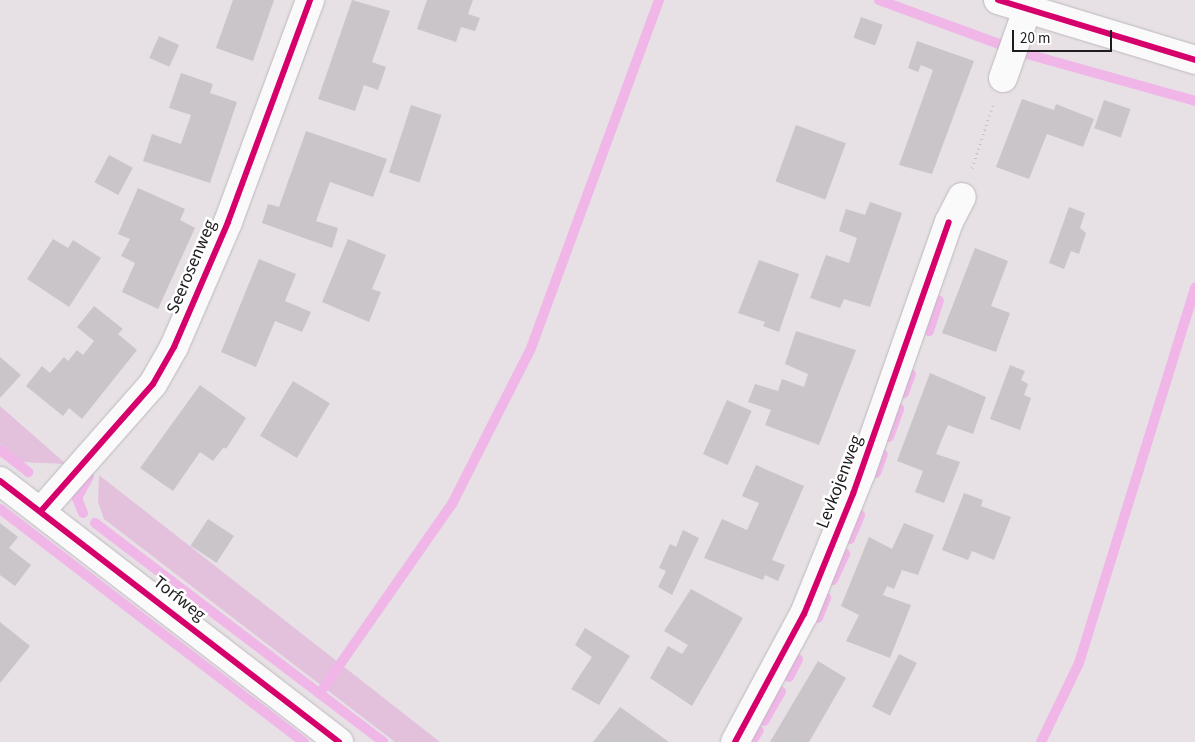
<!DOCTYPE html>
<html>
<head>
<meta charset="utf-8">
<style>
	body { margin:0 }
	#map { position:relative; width:1195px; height:742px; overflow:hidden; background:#e7e1e6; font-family:"Source Sans 3",sans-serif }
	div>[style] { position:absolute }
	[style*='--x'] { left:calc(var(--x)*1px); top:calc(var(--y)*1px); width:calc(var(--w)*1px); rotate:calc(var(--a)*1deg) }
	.green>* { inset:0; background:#e3c1dd }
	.stream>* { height:10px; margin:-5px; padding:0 5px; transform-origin:5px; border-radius:5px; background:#f0b6e7 }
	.building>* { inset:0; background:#c9c5c8; transform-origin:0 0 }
	.path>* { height:3px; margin-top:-1.5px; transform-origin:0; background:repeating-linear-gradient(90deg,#c5c3c5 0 1px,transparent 0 5px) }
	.roads { filter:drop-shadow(0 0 1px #bcb8bc) drop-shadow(0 0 1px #bcb8bc) }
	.minor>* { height:28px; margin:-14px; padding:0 14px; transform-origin:14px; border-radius:14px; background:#fbfafb }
	.cycleway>* { height:6px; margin:-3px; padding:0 3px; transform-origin:3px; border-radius:3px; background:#d6006c }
	span { translate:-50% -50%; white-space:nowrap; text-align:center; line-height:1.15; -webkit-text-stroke:5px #fff; paint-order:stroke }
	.street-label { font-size:18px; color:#1f1c1e }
	.scale { position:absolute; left:1012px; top:30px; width:100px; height:22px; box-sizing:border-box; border:2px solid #1f1c1e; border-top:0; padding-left:6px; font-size:15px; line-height:18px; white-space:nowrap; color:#1f1c1e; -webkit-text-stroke:4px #fff; paint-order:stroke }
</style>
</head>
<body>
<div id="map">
	<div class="green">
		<div style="clip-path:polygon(0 406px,66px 464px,21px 462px,0 444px)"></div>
		<div style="clip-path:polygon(99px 475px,440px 742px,395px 742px,104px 519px,98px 502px)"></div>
	</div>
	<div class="stream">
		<div style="--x:879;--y:0;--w:128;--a:20.1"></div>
		<div style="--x:1027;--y:54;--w:174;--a:15.6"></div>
		<div style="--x:929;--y:331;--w:32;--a:-72"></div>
		<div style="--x:904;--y:393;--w:20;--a:-70"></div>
		<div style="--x:889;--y:437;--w:30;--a:-70"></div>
		<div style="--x:0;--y:450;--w:36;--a:38"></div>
		<div style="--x:876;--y:473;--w:20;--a:-70"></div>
		<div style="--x:0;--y:509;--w:383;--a:37.5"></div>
		<div style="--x:83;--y:513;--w:16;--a:-112"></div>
		<div style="--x:77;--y:498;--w:25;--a:-61"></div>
		<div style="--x:95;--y:523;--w:362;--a:37.2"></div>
		<div style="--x:850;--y:539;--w:26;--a:-67"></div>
		<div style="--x:833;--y:580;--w:29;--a:-65"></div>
		<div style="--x:818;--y:618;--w:22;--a:-68"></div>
		<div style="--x:789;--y:677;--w:20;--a:-63"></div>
		<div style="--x:320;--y:693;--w:231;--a:-55.1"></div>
		<div style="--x:452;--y:504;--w:175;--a:-63.1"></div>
		<div style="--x:531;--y:348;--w:371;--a:-69.8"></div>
		<div style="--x:764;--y:721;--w:34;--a:-60"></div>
		<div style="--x:754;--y:738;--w:9;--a:-58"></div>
		<div style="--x:1041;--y:742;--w:88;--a:-64.3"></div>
		<div style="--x:1079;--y:663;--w:393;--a:-72.8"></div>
	</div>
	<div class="building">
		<div style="clip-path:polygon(233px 0,274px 0,253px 61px,216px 48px)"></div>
		<div style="clip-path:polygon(352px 0,390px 11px,372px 62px,386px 67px,378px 90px,364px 85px,355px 111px,318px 99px)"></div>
		<div style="clip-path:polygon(427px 0,473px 0,468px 14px,480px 18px,475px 31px,461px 27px,456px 42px,417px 29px)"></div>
		<div style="left:861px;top:17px;width:23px;height:22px;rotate:20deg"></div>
		<div style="left:159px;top:36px;width:22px;height:24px;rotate:24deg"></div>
		<div style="clip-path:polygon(917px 41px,974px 61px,932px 174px,899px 165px,933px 70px,921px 65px,918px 72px,908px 68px)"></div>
		<div style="clip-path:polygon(181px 73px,213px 84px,210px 93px,237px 102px,210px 183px,143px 161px,152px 134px,181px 144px,191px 115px,169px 108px)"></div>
		<div style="clip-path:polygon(1022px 99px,1054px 110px,1056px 104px,1094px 119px,1083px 147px,1047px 134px,1029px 179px,996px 167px)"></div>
		<div style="left:1104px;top:100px;width:28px;height:30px;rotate:19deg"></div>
		<div style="left:411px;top:105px;width:32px;height:71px;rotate:18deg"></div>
		<div style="left:796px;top:125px;width:53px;height:60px;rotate:20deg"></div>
		<div style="clip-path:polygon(306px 131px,387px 159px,373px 197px,330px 182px,316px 221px,338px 228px,332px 248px,262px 223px,268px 204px,279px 207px)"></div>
		<div style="left:109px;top:155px;width:27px;height:31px;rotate:28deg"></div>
		<div style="clip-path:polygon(138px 188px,185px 209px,180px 220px,195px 228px,158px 309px,122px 292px,135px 263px,121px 256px,130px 239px,118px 234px)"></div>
		<div style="clip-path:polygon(870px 202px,902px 213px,870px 307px,844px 299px,840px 308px,810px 298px,826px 255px,849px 263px,857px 238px,839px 231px,846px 209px,865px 215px)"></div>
		<div style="clip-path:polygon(1069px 207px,1085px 213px,1080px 228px,1086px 233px,1079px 254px,1071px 251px,1064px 269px,1049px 263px)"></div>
		<div style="clip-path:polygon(53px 239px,68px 248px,73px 240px,101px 258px,69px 307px,27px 279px)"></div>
		<div style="clip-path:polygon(348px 239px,386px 255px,372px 289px,381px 292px,369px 322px,322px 302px)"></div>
		<div style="clip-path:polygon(975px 248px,1008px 261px,991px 306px,1010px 313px,996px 352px,942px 333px)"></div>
		<div style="clip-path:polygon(259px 259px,296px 274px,285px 301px,311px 312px,302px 332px,275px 321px,256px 367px,221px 352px)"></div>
		<div style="clip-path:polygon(759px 260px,799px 274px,779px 332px,763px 326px,765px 322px,738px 313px)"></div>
		<div style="clip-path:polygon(94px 306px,123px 329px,118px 334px,137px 350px,82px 419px,69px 408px,63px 416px,26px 386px,42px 366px,50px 373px,64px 357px,68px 361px,77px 350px,83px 355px,94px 341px,77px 327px)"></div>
		<div style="clip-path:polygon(796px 331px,856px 350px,819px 445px,765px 425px,771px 410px,748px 402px,755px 384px,778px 391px,782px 379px,804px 387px,808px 374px,785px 364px)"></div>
		<div style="clip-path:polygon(0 357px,21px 375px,0 398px)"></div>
		<div style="clip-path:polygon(1010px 365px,1025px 371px,1021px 380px,1028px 384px,1024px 395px,1031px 398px,1020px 430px,990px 419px)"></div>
		<div style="clip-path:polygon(930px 373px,986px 397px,973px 434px,948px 425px,942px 439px,936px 454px,960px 462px,944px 503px,915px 492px,923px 471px,897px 461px)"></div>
		<div style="left:293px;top:381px;width:43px;height:64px;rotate:31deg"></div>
		<div style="clip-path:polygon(200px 385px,246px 418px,226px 449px,224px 447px,213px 461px,200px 452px,173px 491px,140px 468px)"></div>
		<div style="left:727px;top:400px;width:27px;height:59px;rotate:24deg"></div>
		<div style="clip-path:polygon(756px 465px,804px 486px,772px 560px,785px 565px,778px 581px,765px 575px,763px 580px,704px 558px,722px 519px,747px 530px,759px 503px,742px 496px)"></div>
		<div style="clip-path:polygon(964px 493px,983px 500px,981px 506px,1011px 517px,994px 560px,972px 551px,968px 560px,942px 550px)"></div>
		<div style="left:208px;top:519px;width:31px;height:32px;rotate:33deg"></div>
		<div style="clip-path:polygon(0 523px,18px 537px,9px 548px,31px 565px,15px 586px,0 575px)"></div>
		<div style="clip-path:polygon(904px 523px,934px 535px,918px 575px,902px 570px,894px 589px,887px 586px,883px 595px,911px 605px,890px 658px,846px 641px,859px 615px,841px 606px,869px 537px,892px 549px)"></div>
		<div style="clip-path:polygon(683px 530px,699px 538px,672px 595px,658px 587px,666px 571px,659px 568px,670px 544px,676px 547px)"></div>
		<div style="clip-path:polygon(691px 589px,743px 618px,692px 706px,650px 678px,668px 646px,682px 654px,688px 645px,664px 631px)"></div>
		<div style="clip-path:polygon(0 622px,30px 646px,0 683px)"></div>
		<div style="clip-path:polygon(585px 628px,630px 656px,599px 705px,571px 689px,592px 657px,575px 645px)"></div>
		<div style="left:899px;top:654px;width:20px;height:59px;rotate:27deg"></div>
		<div style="clip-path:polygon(818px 661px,846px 678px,809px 742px,770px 742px)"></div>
		<div style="clip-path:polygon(620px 707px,669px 742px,593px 742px)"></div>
	</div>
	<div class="path">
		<div style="--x:972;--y:168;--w:66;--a:-71.6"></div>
	</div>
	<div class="roads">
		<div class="minor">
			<div style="--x:998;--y:0;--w:206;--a:16.9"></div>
			<div style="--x:1003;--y:78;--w:72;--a:-70.6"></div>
			<div style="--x:0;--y:481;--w:428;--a:37.6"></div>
			<div style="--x:41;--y:511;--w:169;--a:-48.6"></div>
			<div style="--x:153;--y:384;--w:43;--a:-60.4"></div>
			<div style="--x:174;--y:347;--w:136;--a:-66.6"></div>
			<div style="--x:228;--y:222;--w:237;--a:-69.7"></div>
			<div style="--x:735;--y:742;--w:145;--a:-61.7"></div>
			<div style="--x:804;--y:614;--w:152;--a:-68"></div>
			<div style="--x:861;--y:473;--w:266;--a:-70.7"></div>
			<div style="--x:949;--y:222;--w:28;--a:-63"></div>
		</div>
	</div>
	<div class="cycleway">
		<div style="--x:998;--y:0;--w:206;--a:16.9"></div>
		<div style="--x:0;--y:481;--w:428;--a:37.6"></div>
		<div style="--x:41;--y:511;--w:169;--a:-48.6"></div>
		<div style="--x:153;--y:384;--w:43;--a:-60.4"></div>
		<div style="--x:174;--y:347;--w:136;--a:-66.6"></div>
		<div style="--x:228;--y:222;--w:237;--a:-69.7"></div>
		<div style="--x:735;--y:742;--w:145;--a:-61.7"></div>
		<div style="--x:804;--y:614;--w:130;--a:-67.8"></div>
		<div style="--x:853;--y:494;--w:288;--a:-70.6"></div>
	</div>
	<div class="street-label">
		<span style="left:192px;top:267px;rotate:-67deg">Seerosenweg</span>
		<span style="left:840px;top:482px;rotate:-69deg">Levkojenweg</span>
		<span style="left:179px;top:599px;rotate:38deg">Torfweg</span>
	</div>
	<div class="scale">20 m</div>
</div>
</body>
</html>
